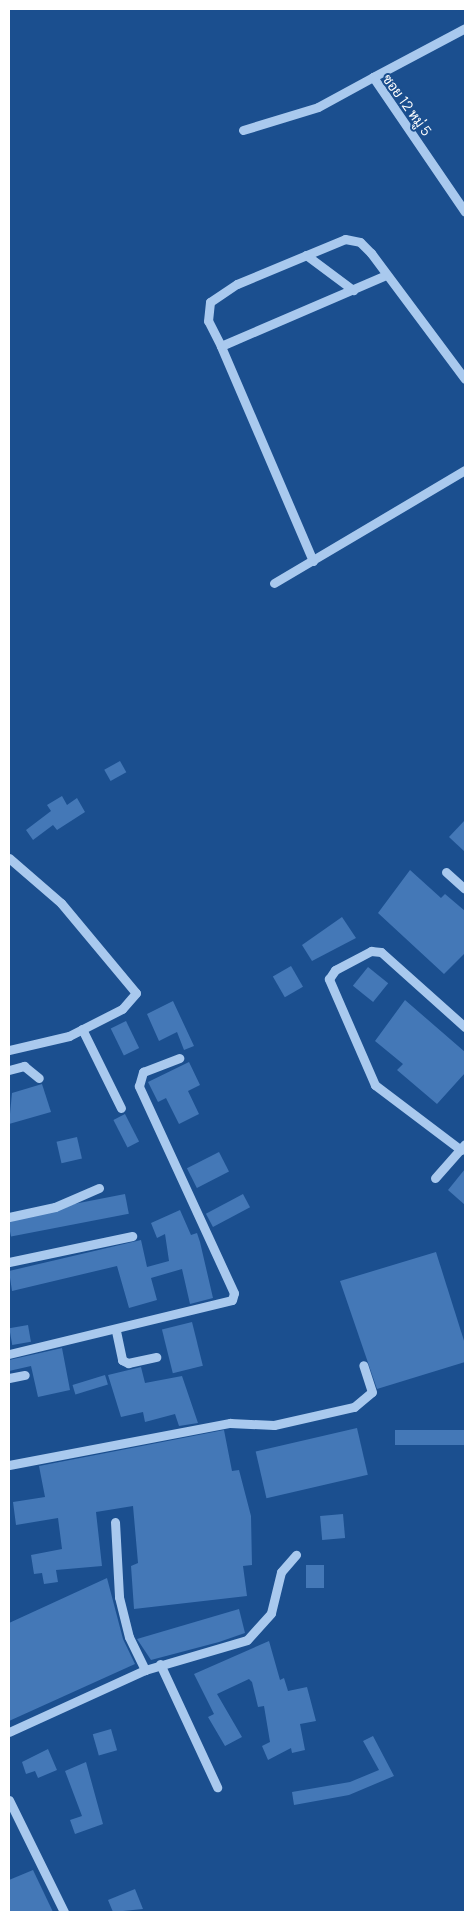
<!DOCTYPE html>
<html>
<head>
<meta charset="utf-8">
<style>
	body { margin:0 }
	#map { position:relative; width:474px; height:1921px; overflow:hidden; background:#1b4f8f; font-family:Manrope,Sarabun,sans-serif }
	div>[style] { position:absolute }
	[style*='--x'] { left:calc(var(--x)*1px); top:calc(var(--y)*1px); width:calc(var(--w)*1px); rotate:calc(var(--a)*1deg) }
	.building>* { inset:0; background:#4478b7; transform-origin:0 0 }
	.minor>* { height:9px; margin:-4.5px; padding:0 4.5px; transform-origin:4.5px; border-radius:4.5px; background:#a9c9ee }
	span { translate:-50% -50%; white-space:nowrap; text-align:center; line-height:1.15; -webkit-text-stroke:4px #1b4f8f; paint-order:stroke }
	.street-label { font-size:14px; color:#fff }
	.frame { position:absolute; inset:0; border:10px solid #fff; pointer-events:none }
</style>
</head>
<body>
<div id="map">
	<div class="building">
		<div style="left:120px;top:761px;width:13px;height:18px;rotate:61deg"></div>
		<div style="clip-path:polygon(62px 796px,67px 805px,77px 798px,85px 812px,57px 830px,53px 825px,33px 840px,26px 830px,51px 811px,47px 805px)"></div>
		<div style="clip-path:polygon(465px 820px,465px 852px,449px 837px)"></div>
		<div style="clip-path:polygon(410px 870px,441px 898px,445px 894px,465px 911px,465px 953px,444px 974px,378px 913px)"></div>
		<div style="clip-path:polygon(342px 917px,356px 938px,312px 961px,302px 945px)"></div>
		<div style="left:291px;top:966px;width:24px;height:21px;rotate:60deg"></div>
		<div style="left:368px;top:967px;width:26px;height:24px;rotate:39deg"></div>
		<div style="clip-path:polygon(405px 1000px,465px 1052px,465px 1073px,437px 1104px,397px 1070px,403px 1064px,375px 1041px)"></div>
		<div style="clip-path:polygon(173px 1001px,194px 1046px,184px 1050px,177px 1032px,159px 1041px,147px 1014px)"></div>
		<div style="left:126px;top:1021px;width:30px;height:17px;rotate:64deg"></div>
		<div style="clip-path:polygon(189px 1062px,200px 1085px,188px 1091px,199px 1114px,179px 1124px,166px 1098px,158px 1102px,148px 1082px)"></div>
		<div style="clip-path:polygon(42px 1084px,51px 1112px,9px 1124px,12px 1093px)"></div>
		<div style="left:125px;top:1114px;width:31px;height:13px;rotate:63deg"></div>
		<div style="left:77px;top:1137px;width:22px;height:21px;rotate:77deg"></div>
		<div style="left:219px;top:1152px;width:22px;height:36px;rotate:63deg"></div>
		<div style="clip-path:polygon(465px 1169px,465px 1205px,448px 1190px)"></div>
		<div style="left:125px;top:1194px;width:20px;height:120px;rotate:79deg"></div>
		<div style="left:243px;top:1194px;width:15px;height:42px;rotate:62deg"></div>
		<div style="clip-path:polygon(180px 1210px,191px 1235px,197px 1233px,200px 1242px,213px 1298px,190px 1304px,182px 1269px,151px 1278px,157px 1300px,129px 1308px,117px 1266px,12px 1291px,9px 1271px,141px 1240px,147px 1267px,169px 1261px,165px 1234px,157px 1238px,151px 1223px)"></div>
		<div style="clip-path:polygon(436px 1252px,465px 1344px,465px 1362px,377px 1389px,340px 1281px)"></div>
		<div style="left:192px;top:1322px;width:45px;height:31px;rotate:76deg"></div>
		<div style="left:28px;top:1325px;width:17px;height:19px;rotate:80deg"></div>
		<div style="clip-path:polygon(62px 1348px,70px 1390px,38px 1397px,31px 1366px,9px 1371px,9px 1360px)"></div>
		<div style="clip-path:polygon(141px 1367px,145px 1383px,182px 1376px,198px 1423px,179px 1426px,175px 1414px,145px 1422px,143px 1412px,121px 1417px,108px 1375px)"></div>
		<div style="left:105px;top:1375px;width:10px;height:34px;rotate:73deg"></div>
		<div style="left:357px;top:1428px;width:48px;height:104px;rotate:77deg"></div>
		<div style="clip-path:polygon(224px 1430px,232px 1471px,239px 1470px,251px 1516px,252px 1565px,243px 1566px,247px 1596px,134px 1609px,131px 1566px,138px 1563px,133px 1506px,96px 1512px,102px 1566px,56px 1570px,58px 1582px,44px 1584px,42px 1573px,34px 1574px,31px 1555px,62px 1549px,58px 1518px,16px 1525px,13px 1502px,45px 1497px,39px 1466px)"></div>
		<div style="left:465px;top:1430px;width:15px;height:70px;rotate:90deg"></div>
		<div style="left:343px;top:1514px;width:24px;height:23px;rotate:85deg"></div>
		<div style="left:306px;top:1565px;width:18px;height:23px"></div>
		<div style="clip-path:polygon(107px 1578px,123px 1639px,135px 1664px,9px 1721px,9px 1623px)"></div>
		<div style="clip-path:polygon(239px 1609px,245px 1633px,219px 1642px,151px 1660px,137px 1639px)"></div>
		<div style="clip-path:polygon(269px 1641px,280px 1680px,284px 1678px,288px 1691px,307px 1687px,316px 1721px,300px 1724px,305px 1750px,292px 1753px,291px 1748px,268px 1760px,262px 1746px,270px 1742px,264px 1706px,258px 1707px,252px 1682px,249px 1679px,217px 1694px,242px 1737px,225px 1746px,208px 1717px,214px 1714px,194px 1674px)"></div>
		<div style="left:111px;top:1729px;width:22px;height:19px;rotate:74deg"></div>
		<div style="clip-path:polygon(373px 1736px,394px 1776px,349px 1795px,294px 1805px,292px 1792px,350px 1782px,379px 1770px,363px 1741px)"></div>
		<div style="clip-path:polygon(48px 1749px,57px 1770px,38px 1778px,35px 1771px,26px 1774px,22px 1762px)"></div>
		<div style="clip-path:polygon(86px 1762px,103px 1824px,75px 1834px,70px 1820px,82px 1816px,65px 1771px)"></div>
		<div style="clip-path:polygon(33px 1870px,53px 1912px,9px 1912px,9px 1880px)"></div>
		<div style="clip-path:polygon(135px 1889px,143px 1909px,113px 1912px,108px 1900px)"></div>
	</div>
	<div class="minor">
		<div style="--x:373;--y:77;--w:104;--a:-28"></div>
		<div style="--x:243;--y:130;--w:78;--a:-17"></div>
		<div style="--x:318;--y:107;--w:63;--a:-28.6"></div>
		<div style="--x:373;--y:77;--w:163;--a:55.7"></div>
		<div style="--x:306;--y:255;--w:59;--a:36.7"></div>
		<div style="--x:221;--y:346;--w:28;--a:-117"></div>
		<div style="--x:208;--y:321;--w:19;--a:-84"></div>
		<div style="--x:210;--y:302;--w:32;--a:-34"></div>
		<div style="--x:237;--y:284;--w:117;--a:-22.6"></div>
		<div style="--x:345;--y:239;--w:15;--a:11"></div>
		<div style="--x:360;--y:242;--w:16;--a:45"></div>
		<div style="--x:371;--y:253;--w:157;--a:53.3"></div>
		<div style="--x:313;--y:561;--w:234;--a:-113.2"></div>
		<div style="--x:221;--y:346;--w:180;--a:-23.3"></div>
		<div style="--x:274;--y:583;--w:222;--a:-30.6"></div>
		<div style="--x:9;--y:858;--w:69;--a:40.9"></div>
		<div style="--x:61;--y:903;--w:117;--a:50.2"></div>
		<div style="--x:136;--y:993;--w:21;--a:131"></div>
		<div style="--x:122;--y:1009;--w:59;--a:153"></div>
		<div style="--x:69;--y:1036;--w:62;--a:166.9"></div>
		<div style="--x:446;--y:872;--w:25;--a:42"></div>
		<div style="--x:82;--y:1029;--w:88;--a:63.7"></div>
		<div style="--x:9;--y:1070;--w:16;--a:-15"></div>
		<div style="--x:24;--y:1066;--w:19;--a:39"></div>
		<div style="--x:461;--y:1150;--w:108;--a:-142.9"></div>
		<div style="--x:375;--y:1085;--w:116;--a:-113.5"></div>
		<div style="--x:329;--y:979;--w:11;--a:-56"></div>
		<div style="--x:335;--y:970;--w:41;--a:-27.8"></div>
		<div style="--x:371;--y:951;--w:10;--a:6"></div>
		<div style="--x:381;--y:952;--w:113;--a:41.8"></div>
		<div style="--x:435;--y:1178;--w:45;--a:-48.6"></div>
		<div style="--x:9;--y:1217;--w:47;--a:-12.3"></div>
		<div style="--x:55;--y:1207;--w:48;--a:-23.4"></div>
		<div style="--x:9;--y:1262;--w:126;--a:-11.9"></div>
		<div style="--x:116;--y:1331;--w:30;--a:78"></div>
		<div style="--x:122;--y:1360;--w:7;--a:27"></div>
		<div style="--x:128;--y:1363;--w:29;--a:-12"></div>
		<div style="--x:9;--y:1354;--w:229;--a:-13.6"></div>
		<div style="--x:232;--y:1300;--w:7;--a:-74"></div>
		<div style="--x:234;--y:1293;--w:228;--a:-114.7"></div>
		<div style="--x:139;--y:1086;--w:15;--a:-74"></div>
		<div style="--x:143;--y:1072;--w:39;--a:-21"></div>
		<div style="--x:9;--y:1378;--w:16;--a:-11"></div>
		<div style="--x:9;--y:1465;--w:225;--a:-10.8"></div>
		<div style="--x:230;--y:1423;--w:44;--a:2.6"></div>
		<div style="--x:274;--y:1425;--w:82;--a:-12.7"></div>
		<div style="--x:354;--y:1407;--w:23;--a:-40"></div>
		<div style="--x:372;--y:1392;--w:28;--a:-108"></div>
		<div style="--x:115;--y:1522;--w:75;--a:86.9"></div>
		<div style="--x:119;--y:1597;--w:41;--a:76"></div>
		<div style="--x:129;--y:1637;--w:37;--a:64"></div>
		<div style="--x:160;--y:1664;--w:136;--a:65.1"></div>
		<div style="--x:9;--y:1732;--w:149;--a:-24.5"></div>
		<div style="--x:145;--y:1670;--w:106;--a:-16.4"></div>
		<div style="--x:247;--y:1640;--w:36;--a:-48"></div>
		<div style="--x:271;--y:1613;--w:42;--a:-76.3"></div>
		<div style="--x:281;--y:1572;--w:23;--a:-49"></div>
		<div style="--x:9;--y:1800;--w:125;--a:63.8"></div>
	</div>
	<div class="street-label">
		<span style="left:407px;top:105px;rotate:54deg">ซอย 12 หมู่ 5</span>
	</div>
	<div class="frame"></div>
</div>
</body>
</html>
